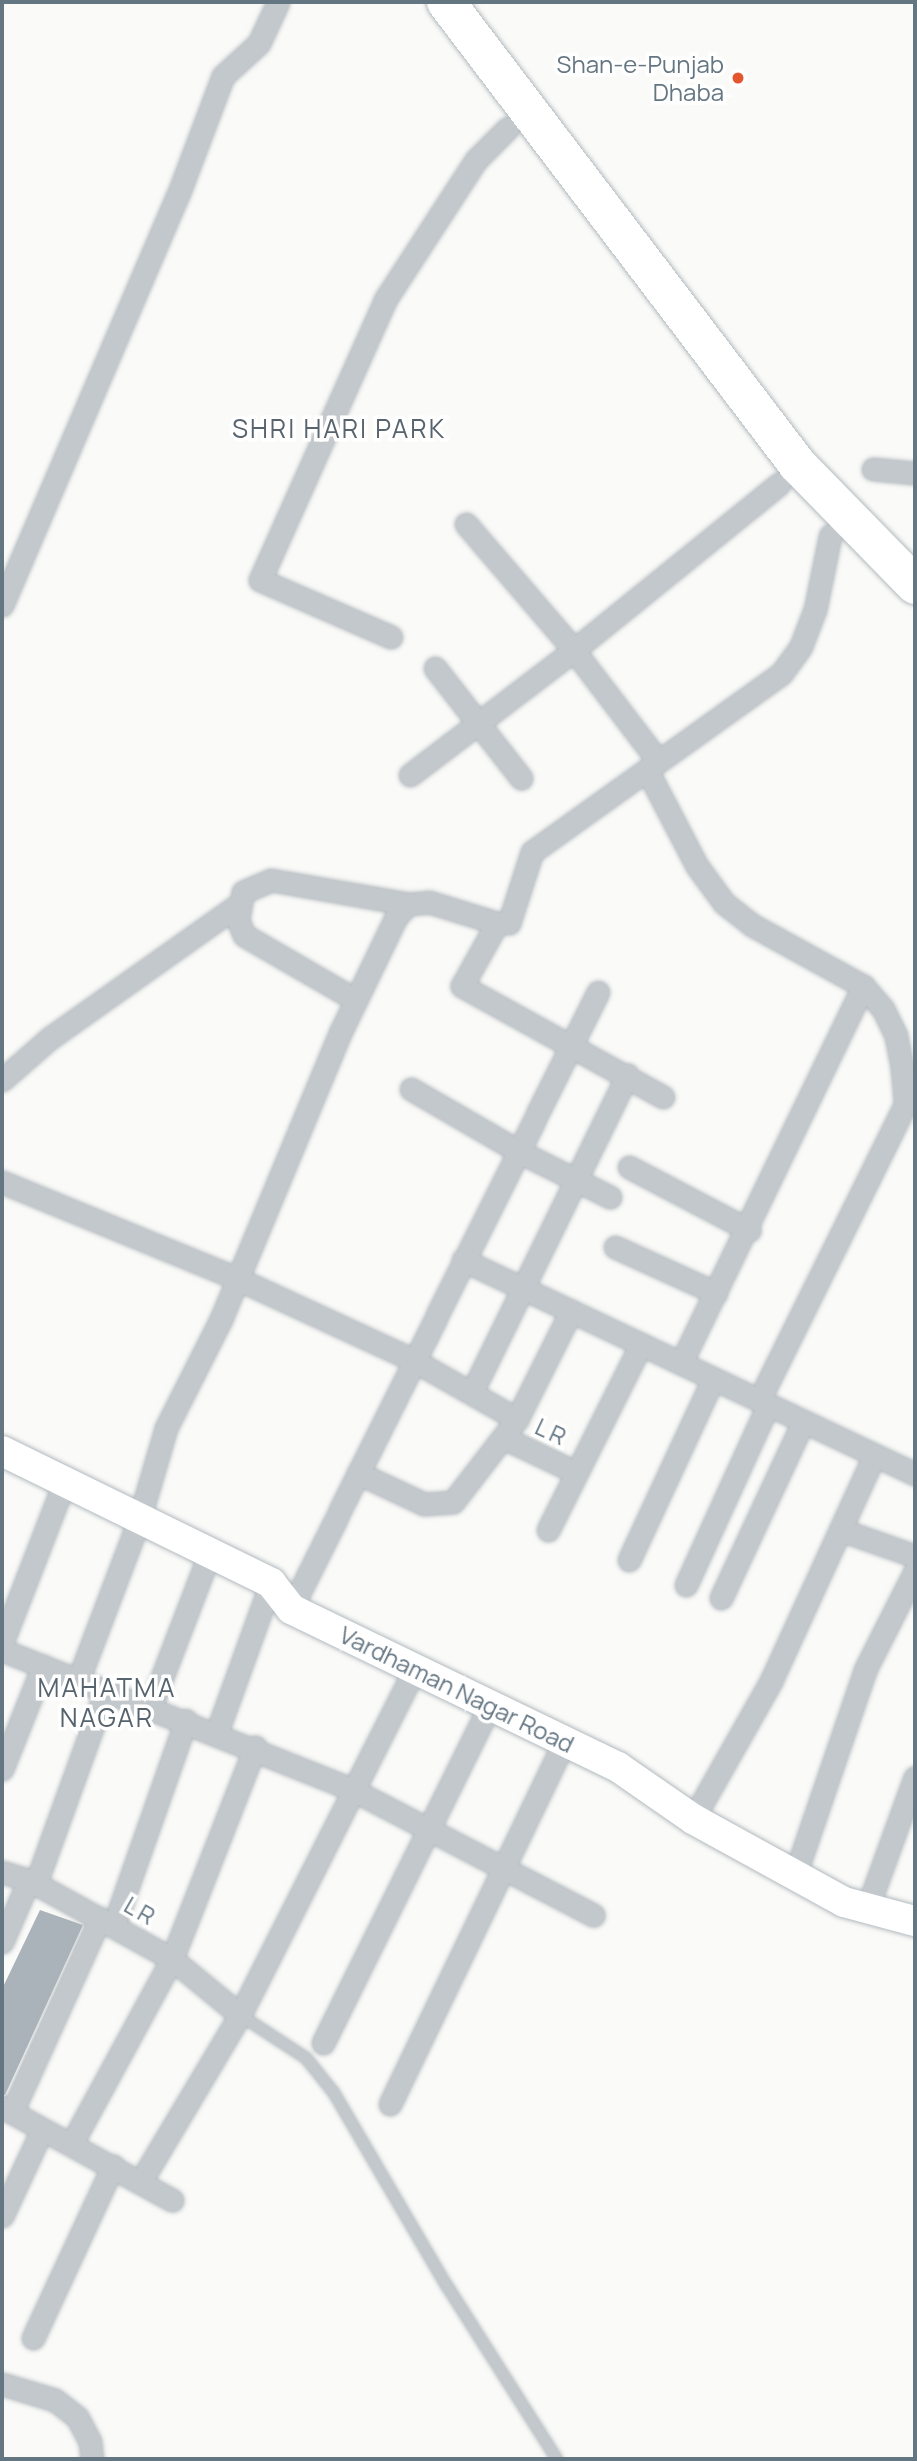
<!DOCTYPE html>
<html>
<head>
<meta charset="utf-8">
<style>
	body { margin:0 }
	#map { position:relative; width:917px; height:2461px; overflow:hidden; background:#fafaf8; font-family:Manrope,sans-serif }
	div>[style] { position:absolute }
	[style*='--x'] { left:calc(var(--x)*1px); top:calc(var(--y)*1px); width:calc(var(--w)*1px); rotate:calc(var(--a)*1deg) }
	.building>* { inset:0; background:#aab3b9 }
	.roads { filter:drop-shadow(0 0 2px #b3babf) drop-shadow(0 0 2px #b3babf) }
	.lane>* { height:10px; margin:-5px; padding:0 5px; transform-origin:5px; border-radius:5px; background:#c3c8cc }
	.street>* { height:21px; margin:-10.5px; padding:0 10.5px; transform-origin:10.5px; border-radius:10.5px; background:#c3c8cc }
	.secondary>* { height:30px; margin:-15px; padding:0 15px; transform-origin:15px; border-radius:15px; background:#fff }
	.highway>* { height:38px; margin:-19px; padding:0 19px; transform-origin:19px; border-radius:19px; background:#fff }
	.dots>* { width:19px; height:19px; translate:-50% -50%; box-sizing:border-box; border:4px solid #fff; border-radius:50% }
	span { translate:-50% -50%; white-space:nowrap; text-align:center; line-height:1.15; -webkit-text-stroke:7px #fff; paint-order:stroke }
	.poi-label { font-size:24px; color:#657683 }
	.right { translate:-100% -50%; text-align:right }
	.street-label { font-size:24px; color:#657683 }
	.neighbourhood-label { font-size:26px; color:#57646e; letter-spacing:2px }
	.frame { position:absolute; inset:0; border:4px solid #657683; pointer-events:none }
</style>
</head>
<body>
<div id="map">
	<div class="building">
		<div style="clip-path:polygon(40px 1910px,83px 1925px,5px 2095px,2px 2094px,2px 1989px)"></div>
	</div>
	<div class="roads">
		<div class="lane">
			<div style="--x:240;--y:2015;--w:79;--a:33.1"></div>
			<div style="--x:306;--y:2058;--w:45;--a:51.3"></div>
			<div style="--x:334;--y:2093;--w:224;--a:59.7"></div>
			<div style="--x:447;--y:2286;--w:205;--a:57.6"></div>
		</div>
		<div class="street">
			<div style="--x:873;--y:469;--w:42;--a:5.4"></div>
			<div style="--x:466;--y:524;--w:158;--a:49.4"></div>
			<div style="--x:569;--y:644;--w:147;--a:52.7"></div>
			<div style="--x:2;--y:605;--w:446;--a:-66.8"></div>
			<div style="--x:178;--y:195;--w:127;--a:-69.3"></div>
			<div style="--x:223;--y:76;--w:49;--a:-42.5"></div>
			<div style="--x:259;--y:43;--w:45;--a:-65.1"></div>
			<div style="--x:391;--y:637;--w:143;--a:-156.5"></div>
			<div style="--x:260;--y:580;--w:307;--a:-65.9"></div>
			<div style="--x:385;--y:300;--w:167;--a:-57"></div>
			<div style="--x:476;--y:160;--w:45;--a:-45"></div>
			<div style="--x:435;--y:668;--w:140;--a:52"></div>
			<div style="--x:647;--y:770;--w:108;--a:62.5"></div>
			<div style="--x:697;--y:866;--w:46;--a:53.9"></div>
			<div style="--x:724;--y:903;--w:36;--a:38"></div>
			<div style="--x:752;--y:925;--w:127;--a:28.8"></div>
			<div style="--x:863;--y:986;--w:30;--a:49"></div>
			<div style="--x:883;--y:1009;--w:30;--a:64"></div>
			<div style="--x:896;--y:1036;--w:32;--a:79"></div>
			<div style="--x:902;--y:1067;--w:38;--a:85"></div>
			<div style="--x:905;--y:1105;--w:329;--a:116.3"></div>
			<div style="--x:410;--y:775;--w:206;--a:-37.3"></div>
			<div style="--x:574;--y:650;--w:264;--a:-39"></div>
			<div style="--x:356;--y:1000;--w:129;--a:-149.9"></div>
			<div style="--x:244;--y:935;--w:16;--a:-112"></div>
			<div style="--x:238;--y:920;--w:28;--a:-80"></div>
			<div style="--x:243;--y:892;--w:30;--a:-23"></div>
			<div style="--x:271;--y:880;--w:139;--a:9.9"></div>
			<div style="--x:2;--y:1080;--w:64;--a:-41.2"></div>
			<div style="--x:50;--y:1038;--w:230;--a:-35.3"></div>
			<div style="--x:411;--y:1089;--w:124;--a:30.1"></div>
			<div style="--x:518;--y:1151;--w:103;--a:26.6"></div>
			<div style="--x:663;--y:1097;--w:230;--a:-151.1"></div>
			<div style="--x:462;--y:986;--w:72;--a:-60.9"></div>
			<div style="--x:497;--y:923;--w:12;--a:0"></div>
			<div style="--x:509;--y:923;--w:75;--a:-72.1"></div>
			<div style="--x:532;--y:852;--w:306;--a:-35.6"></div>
			<div style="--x:781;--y:674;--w:34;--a:-54"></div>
			<div style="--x:801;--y:646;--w:39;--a:-69"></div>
			<div style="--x:815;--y:610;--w:76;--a:-78.5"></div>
			<div style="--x:629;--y:1167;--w:136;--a:27.7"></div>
			<div style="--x:2;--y:1182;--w:255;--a:22.3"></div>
			<div style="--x:238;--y:1279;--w:193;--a:24.8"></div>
			<div style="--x:413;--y:1360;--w:120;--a:29.6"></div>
			<div style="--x:615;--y:1247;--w:111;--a:24.5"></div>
			<div style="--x:463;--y:1260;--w:500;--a:25.34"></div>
			<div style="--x:681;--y:1363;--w:419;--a:-64.2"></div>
			<div style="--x:473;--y:1390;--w:351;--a:-63.9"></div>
			<div style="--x:504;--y:1438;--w:79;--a:25.6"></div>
			<div style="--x:358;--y:1473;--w:73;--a:25.2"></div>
			<div style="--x:424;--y:1504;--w:29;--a:-4"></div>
			<div style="--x:453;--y:1502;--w:105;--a:-52.4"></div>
			<div style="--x:517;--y:1419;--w:121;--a:-63.4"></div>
			<div style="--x:548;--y:1530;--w:208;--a:-63.4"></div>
			<div style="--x:841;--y:1530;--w:78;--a:19.4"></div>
			<div style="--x:629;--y:1560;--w:200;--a:-65.1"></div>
			<div style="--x:686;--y:1585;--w:198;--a:-65.5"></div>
			<div style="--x:721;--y:1598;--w:194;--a:-65"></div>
			<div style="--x:291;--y:1609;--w:689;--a:-63.55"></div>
			<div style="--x:2;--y:1643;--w:172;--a:-68.8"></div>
			<div style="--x:2;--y:1650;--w:378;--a:21.7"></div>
			<div style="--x:353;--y:1790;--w:271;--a:27.5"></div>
			<div style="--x:79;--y:1678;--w:169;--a:-69.2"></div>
			<div style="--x:139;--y:1520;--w:96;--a:-73.6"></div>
			<div style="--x:166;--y:1428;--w:122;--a:-63.2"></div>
			<div style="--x:221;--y:1319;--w:312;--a:-67.4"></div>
			<div style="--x:341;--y:1031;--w:127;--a:-64.2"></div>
			<div style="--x:396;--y:917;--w:18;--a:-47"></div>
			<div style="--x:408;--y:904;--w:21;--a:-5"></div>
			<div style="--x:429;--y:902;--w:71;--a:17.2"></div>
			<div style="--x:151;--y:1706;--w:165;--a:-69"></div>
			<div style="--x:217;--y:1732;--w:158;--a:-70.1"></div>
			<div style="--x:2;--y:1769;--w:111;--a:-68.3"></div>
			<div style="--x:693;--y:1819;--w:159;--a:-60.5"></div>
			<div style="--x:771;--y:1681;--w:247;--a:-65.4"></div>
			<div style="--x:2;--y:1872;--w:28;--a:17"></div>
			<div style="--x:29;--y:1880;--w:163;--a:28.9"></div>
			<div style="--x:172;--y:1959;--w:88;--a:39.5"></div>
			<div style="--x:795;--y:1875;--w:217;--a:-71.1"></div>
			<div style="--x:865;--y:1670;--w:111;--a:-63.2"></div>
			<div style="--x:36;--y:1883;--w:205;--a:-70.1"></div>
			<div style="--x:867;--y:1909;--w:140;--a:-70"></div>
			<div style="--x:114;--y:1925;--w:217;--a:-70.6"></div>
			<div style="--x:2;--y:1942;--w:68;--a:-66.5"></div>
			<div style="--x:323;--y:2043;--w:377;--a:-63.7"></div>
			<div style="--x:390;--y:2104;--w:403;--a:-64.3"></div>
			<div style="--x:2;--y:2107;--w:194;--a:28.7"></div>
			<div style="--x:12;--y:2112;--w:213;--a:-65.6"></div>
			<div style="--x:72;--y:2143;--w:209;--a:-61.5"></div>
			<div style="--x:172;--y:1959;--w:228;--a:-68.6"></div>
			<div style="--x:141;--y:2181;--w:193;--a:-59.2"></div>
			<div style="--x:240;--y:2015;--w:388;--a:-63.2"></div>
			<div style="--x:2;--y:2216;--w:95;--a:-65.1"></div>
			<div style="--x:33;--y:2338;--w:190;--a:-65.1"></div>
			<div style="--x:2;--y:2384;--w:55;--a:16.8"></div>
			<div style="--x:55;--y:2400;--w:28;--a:38"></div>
			<div style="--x:77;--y:2417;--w:27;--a:62"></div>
			<div style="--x:90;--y:2441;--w:18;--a:84"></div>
		</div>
		<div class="secondary">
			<div style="--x:2;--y:1451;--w:300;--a:26.1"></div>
			<div style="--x:271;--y:1583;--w:33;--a:52"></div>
			<div style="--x:291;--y:1609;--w:363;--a:25.8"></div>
			<div style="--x:618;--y:1767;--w:91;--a:34.7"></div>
			<div style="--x:693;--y:1819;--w:172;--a:28.8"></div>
			<div style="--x:844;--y:1902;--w:73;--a:15"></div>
		</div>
		<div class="highway">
			<div style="--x:446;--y:2;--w:580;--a:52.77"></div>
			<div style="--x:797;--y:464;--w:169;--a:45.7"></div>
		</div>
	</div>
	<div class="dots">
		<div style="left:738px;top:78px;background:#e4572e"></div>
	</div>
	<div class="poi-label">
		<span class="right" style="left:724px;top:78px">Shan-e-Punjab<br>Dhaba</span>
	</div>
	<div class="street-label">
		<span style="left:551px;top:1431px;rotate:25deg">L R</span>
		<span style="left:457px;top:1689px;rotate:26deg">Vardhaman Nagar Road</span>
		<span style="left:140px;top:1910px;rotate:30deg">L R</span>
	</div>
	<div class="neighbourhood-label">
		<span style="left:339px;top:429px">SHRI HARI PARK</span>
		<span style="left:107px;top:1703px">MAHATMA<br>NAGAR</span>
	</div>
	<div class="frame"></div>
</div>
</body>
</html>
